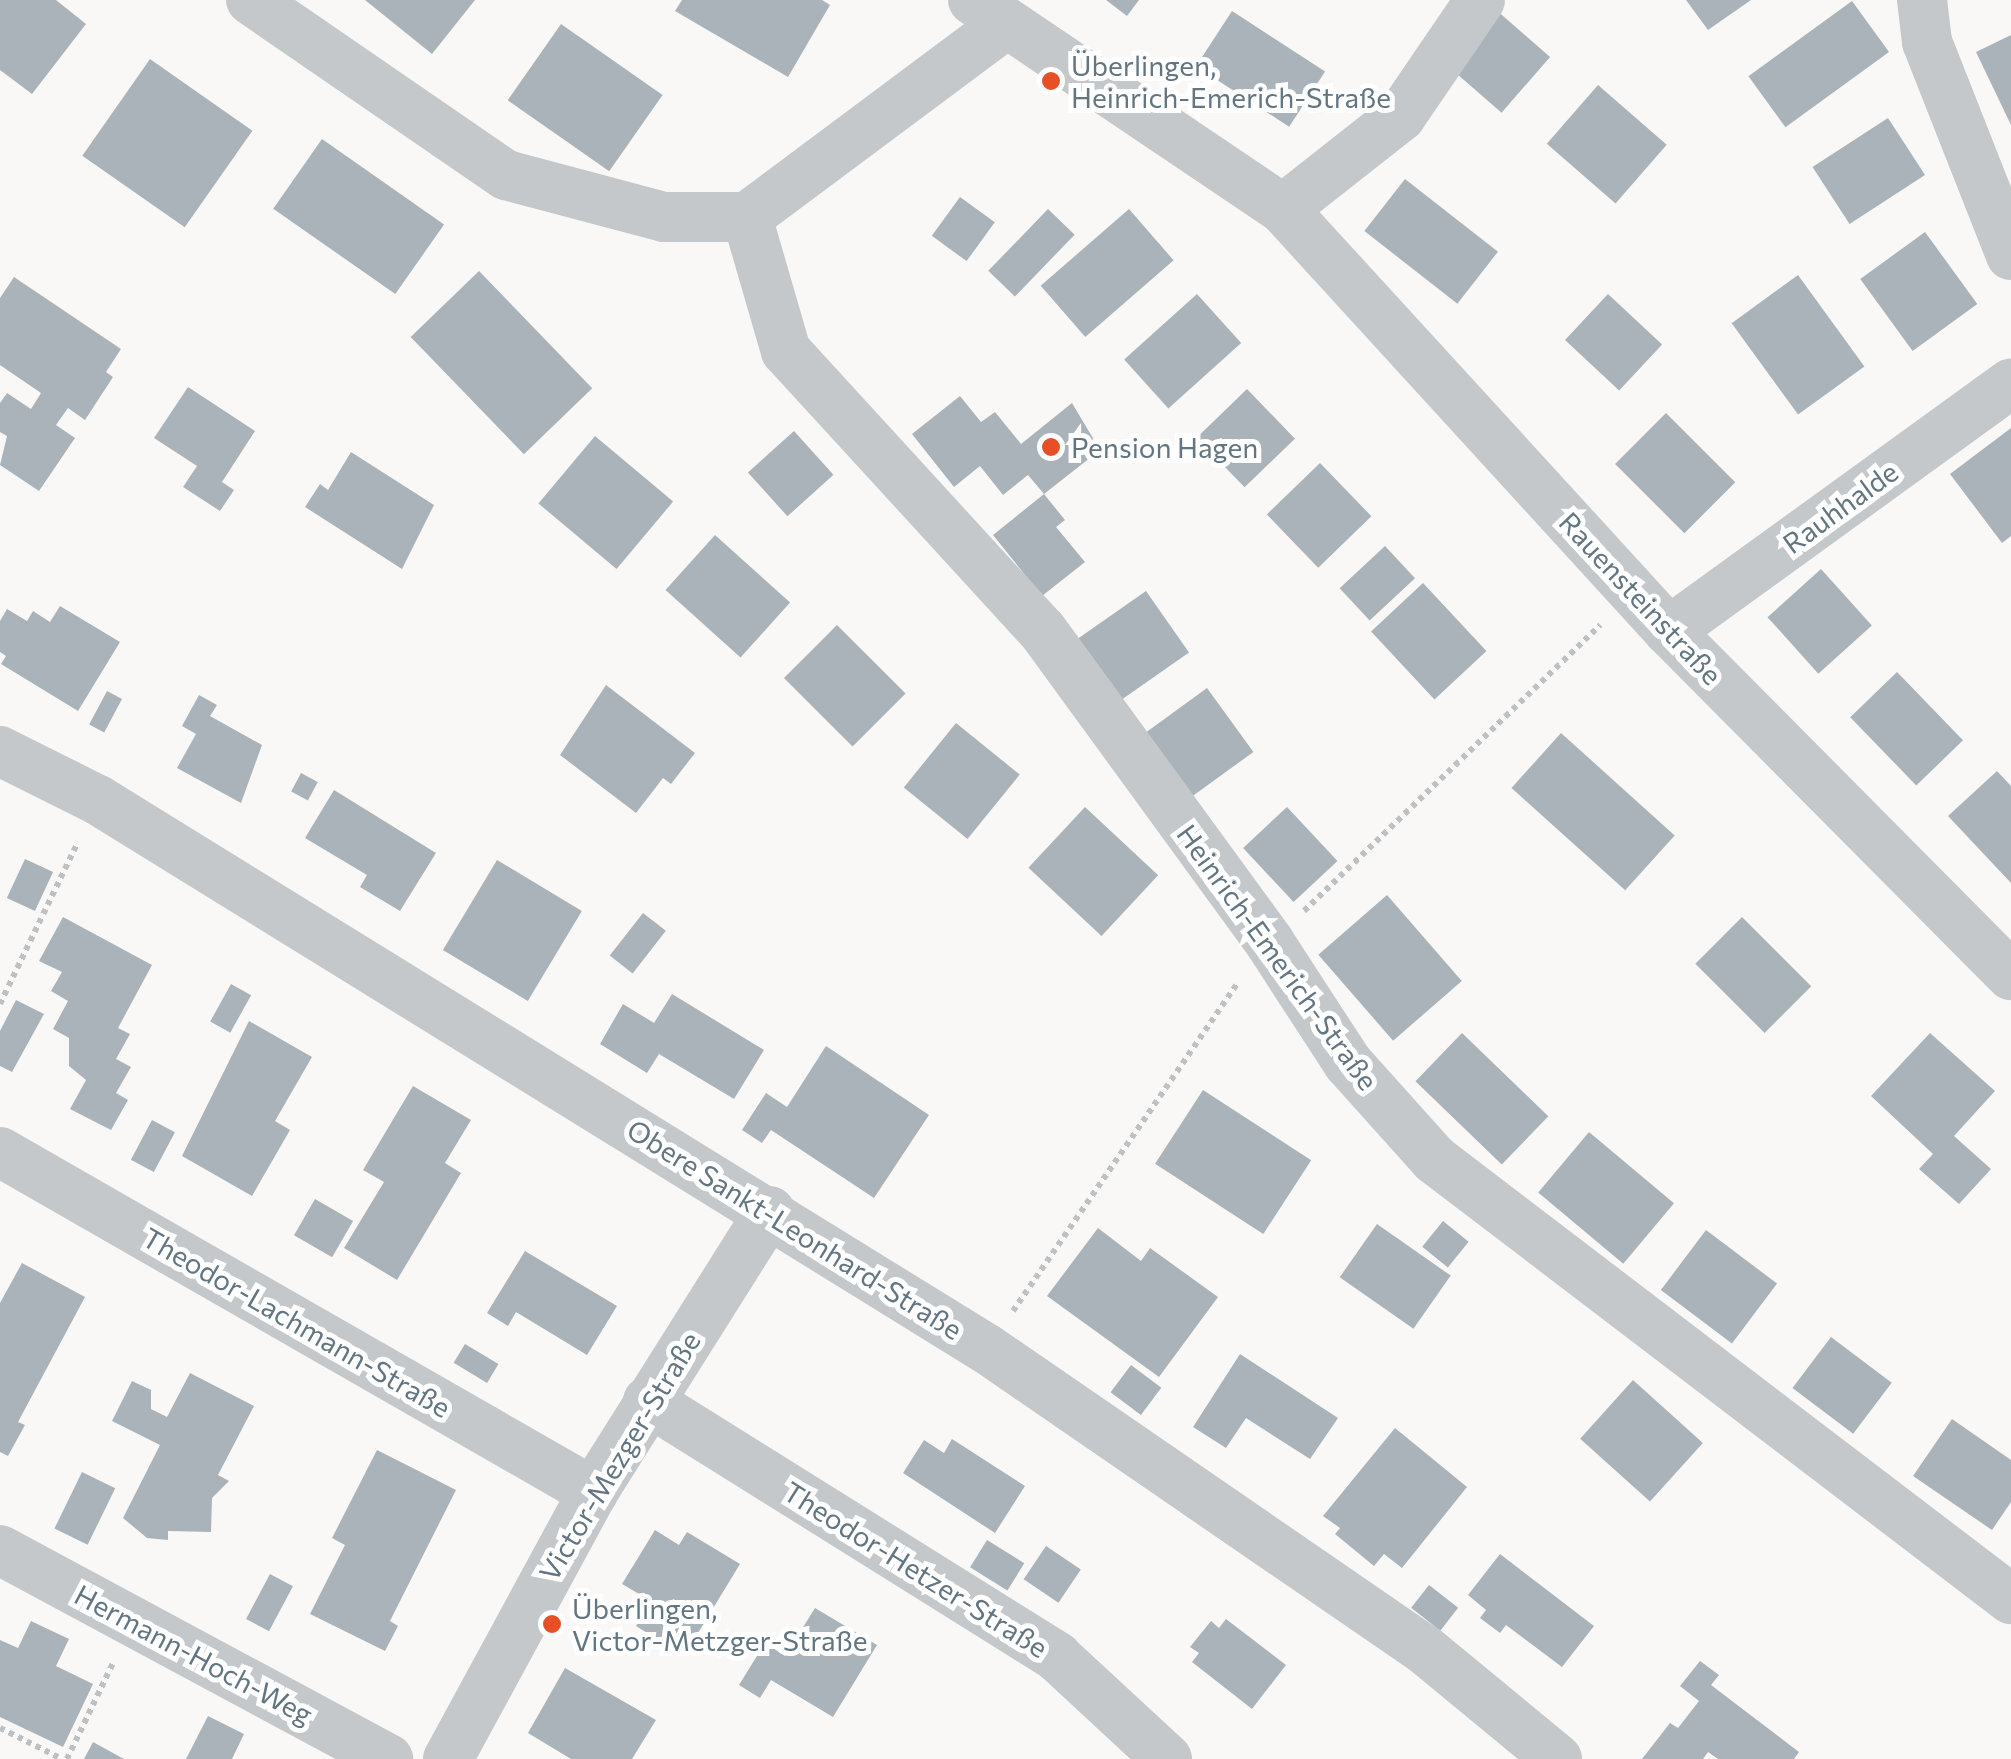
<!DOCTYPE html>
<html>
<head>
<meta charset="utf-8">
<style>
	body { margin:0 }
	#map { position:relative; width:2011px; height:1759px; overflow:hidden; background:#f9f8f6; font-family:Commissioner,sans-serif }
	div>[style] { position:absolute }
	[style*='--x'] { left:calc(var(--x)*1px); top:calc(var(--y)*1px); width:calc(var(--w)*1px); rotate:calc(var(--a)*1deg) }
	.building>* { inset:0; background:#aab3b9; transform-origin:0 0 }
	.path>* { height:6px; margin-top:-3px; transform-origin:0; background:repeating-linear-gradient(90deg,#bec1c3 0 5px,transparent 0 10px) }
	.minor>* { height:50px; margin:-25px; padding:0 25px; transform-origin:25px; border-radius:25px; background:#c4c8cb }
	.dots>* { width:28px; height:28px; translate:-50% -50%; box-sizing:border-box; border:5px solid #fff; border-radius:50% }
	span { translate:-50% -50%; white-space:nowrap; text-align:center; line-height:1.15; -webkit-text-stroke:10px #fff; paint-order:stroke }
	.poi-label { font-size:28px; color:#637581 }
	.left { translate:0 -50%; text-align:left }
	.street-label { font-size:28px; color:#637581 }
</style>
</head>
<body>
<div id="map">
	<div class="building">
		<div style="clip-path:polygon(0 0,56px 0,86px 24px,32px 94px,0 70px)"></div>
		<div style="clip-path:polygon(365px 0,475px 0,432px 54px)"></div>
		<div style="clip-path:polygon(682px 0,822px 0,830px 5px,788px 77px,675px 11px)"></div>
		<div style="clip-path:polygon(1106px 0,1139px 0,1127px 16px)"></div>
		<div style="clip-path:polygon(1686px 0,1751px 0,1708px 30px)"></div>
		<div style="left:1852px;top:1px;width:63px;height:128px;rotate:54deg"></div>
		<div style="left:1495px;top:9px;width:73px;height:74px;rotate:41deg"></div>
		<div style="left:1232px;top:11px;width:111px;height:66px;rotate:33deg"></div>
		<div style="left:561px;top:24px;width:124px;height:93px;rotate:35deg"></div>
		<div style="clip-path:polygon(2011px 35px,2011px 125px,1976px 52px)"></div>
		<div style="left:150px;top:59px;width:125px;height:118px;rotate:35deg"></div>
		<div style="left:1598px;top:85px;width:91px;height:78px;rotate:41deg"></div>
		<div style="left:1888px;top:118px;width:68px;height:90px;rotate:57deg"></div>
		<div style="left:322px;top:139px;width:149px;height:85px;rotate:35deg"></div>
		<div style="left:1405px;top:179px;width:118px;height:66px;rotate:38deg"></div>
		<div style="left:960px;top:197px;width:43px;height:48px;rotate:36deg"></div>
		<div style="left:1048px;top:209px;width:37px;height:86px;rotate:44deg"></div>
		<div style="left:1129px;top:209px;width:68px;height:117px;rotate:49deg"></div>
		<div style="left:1925px;top:232px;width:89px;height:80px;rotate:54deg"></div>
		<div style="left:479px;top:271px;width:163px;height:95px;rotate:46deg"></div>
		<div style="left:1798px;top:275px;width:113px;height:82px;rotate:54deg"></div>
		<div style="clip-path:polygon(14px 277px,121px 349px,106px 372px,113px 377px,85px 420px,68px 408px,56px 425px,75px 438px,39px 491px,0 465px,7px 436px,0 432px,0 403px,7px 393px,31px 409px,41px 393px,0 365px,0 298px)"></div>
		<div style="left:1197px;top:294px;width:66px;height:98px;rotate:48deg"></div>
		<div style="left:1608px;top:294px;width:74px;height:63px;rotate:43deg"></div>
		<div style="clip-path:polygon(188px 387px,255px 431px,222px 482px,234px 490px,220px 511px,183px 487px,197px 466px,154px 438px)"></div>
		<div style="left:1247px;top:389px;width:69px;height:70px;rotate:46deg"></div>
		<div style="clip-path:polygon(960px 396px,981px 422px,995px 412px,1021px 444px,1072px 403px,1100px 450px,1044px 494px,1028px 475px,1003px 495px,980px 466px,954px 487px,912px 434px)"></div>
		<div style="left:1666px;top:413px;width:98px;height:72px;rotate:45deg"></div>
		<div style="clip-path:polygon(2011px 428px,2011px 536px,2002px 543px,1950px 474px)"></div>
		<div style="left:794px;top:431px;width:59px;height:62px;rotate:48deg"></div>
		<div style="left:595px;top:436px;width:102px;height:88px;rotate:40deg"></div>
		<div style="clip-path:polygon(351px 452px,434px 505px,402px 569px,305px 507px,320px 484px,328px 490px)"></div>
		<div style="left:1320px;top:463px;width:74px;height:74px;rotate:46deg"></div>
		<div style="clip-path:polygon(1044px 494px,1065px 520px,1056px 527px,1085px 562px,1042px 596px,993px 535px)"></div>
		<div style="left:715px;top:535px;width:101px;height:74px;rotate:42deg"></div>
		<div style="left:1385px;top:546px;width:44px;height:62px;rotate:47deg"></div>
		<div style="left:1821px;top:569px;width:76px;height:72px;rotate:48deg"></div>
		<div style="left:1423px;top:583px;width:93px;height:71px;rotate:47deg"></div>
		<div style="left:1146px;top:591px;width:75px;height:89px;rotate:55deg"></div>
		<div style="clip-path:polygon(60px 606px,120px 642px,78px 711px,1px 664px,6px 656px,0 652px,0 621px,7px 609px,27px 621px,33px 611px,50px 622px)"></div>
		<div style="left:837px;top:625px;width:97px;height:75px;rotate:45deg"></div>
		<div style="left:1897px;top:672px;width:95px;height:65px;rotate:46deg"></div>
		<div style="clip-path:polygon(606px 685px,695px 753px,671px 784px,663px 778px,636px 813px,560px 755px)"></div>
		<div style="left:1207px;top:688px;width:79px;height:76px;rotate:54deg"></div>
		<div style="left:107px;top:691px;width:17px;height:38px;rotate:28deg"></div>
		<div style="clip-path:polygon(199px 695px,217px 705px,210px 716px,262px 745px,241px 803px,177px 768px,196px 734px,182px 726px)"></div>
		<div style="left:956px;top:723px;width:82px;height:83px;rotate:39deg"></div>
		<div style="left:1561px;top:733px;width:153px;height:74px;rotate:42deg"></div>
		<div style="clip-path:polygon(1997px 771px,2011px 786px,2011px 883px,1948px 816px)"></div>
		<div style="left:301px;top:773px;width:19px;height:21px;rotate:28deg"></div>
		<div style="clip-path:polygon(334px 790px,436px 853px,400px 911px,360px 887px,367px 875px,305px 838px)"></div>
		<div style="left:1085px;top:807px;width:100px;height:83px;rotate:43deg"></div>
		<div style="left:1287px;top:807px;width:74px;height:60px;rotate:47deg"></div>
		<div style="left:25px;top:859px;width:31px;height:43px;rotate:25deg"></div>
		<div style="left:497px;top:860px;width:99px;height:105px;rotate:31deg"></div>
		<div style="left:1387px;top:895px;width:114px;height:91px;rotate:49deg"></div>
		<div style="left:643px;top:913px;width:29px;height:54px;rotate:38deg"></div>
		<div style="clip-path:polygon(63px 917px,152px 965px,118px 1028px,130px 1034px,116px 1059px,131px 1067px,116px 1093px,128px 1100px,111px 1130px,70px 1109px,86px 1080px,69px 1066px,69px 1038px,53px 1029px,68px 1001px,51px 991px,62px 972px,39px 961px)"></div>
		<div style="left:1742px;top:917px;width:98px;height:66px;rotate:45deg"></div>
		<div style="left:231px;top:984px;width:23px;height:43px;rotate:29deg"></div>
		<div style="clip-path:polygon(672px 994px,764px 1050px,734px 1099px,659px 1054px,647px 1073px,600px 1044px,623px 1004px,654px 1023px)"></div>
		<div style="clip-path:polygon(16px 1000px,44px 1014px,12px 1072px,0 1066px,0 1031px)"></div>
		<div style="clip-path:polygon(249px 1021px,312px 1057px,275px 1121px,290px 1130px,252px 1196px,182px 1156px)"></div>
		<div style="left:1462px;top:1033px;width:120px;height:67px;rotate:44deg"></div>
		<div style="clip-path:polygon(1930px 1033px,1995px 1091px,1954px 1136px,1991px 1169px,1959px 1204px,1919px 1169px,1933px 1154px,1871px 1096px)"></div>
		<div style="clip-path:polygon(826px 1046px,929px 1115px,874px 1198px,771px 1130px,762px 1143px,742px 1130px,766px 1093px,787px 1107px)"></div>
		<div style="clip-path:polygon(413px 1086px,471px 1120px,445px 1163px,461px 1173px,397px 1280px,344px 1248px,384px 1182px,363px 1170px)"></div>
		<div style="left:1203px;top:1090px;width:129px;height:88px;rotate:33deg"></div>
		<div style="left:152px;top:1120px;width:26px;height:45px;rotate:28deg"></div>
		<div style="left:1589px;top:1132px;width:111px;height:79px;rotate:40deg"></div>
		<div style="left:315px;top:1199px;width:44px;height:42px;rotate:30deg"></div>
		<div style="left:1443px;top:1221px;width:33px;height:33px;rotate:39deg"></div>
		<div style="left:1377px;top:1224px;width:90px;height:65px;rotate:35deg"></div>
		<div style="clip-path:polygon(1098px 1228px,1141px 1261px,1150px 1248px,1218px 1297px,1159px 1377px,1047px 1296px)"></div>
		<div style="left:1706px;top:1230px;width:89px;height:75px;rotate:37deg"></div>
		<div style="clip-path:polygon(525px 1251px,617px 1306px,587px 1355px,516px 1312px,508px 1326px,487px 1313px)"></div>
		<div style="clip-path:polygon(22px 1263px,85px 1297px,18px 1422px,25px 1425px,8px 1456px,0 1452px,0 1303px)"></div>
		<div style="left:1831px;top:1337px;width:76px;height:64px;rotate:37deg"></div>
		<div style="left:465px;top:1344px;width:39px;height:22px;rotate:31deg"></div>
		<div style="clip-path:polygon(1240px 1354px,1338px 1418px,1310px 1459px,1246px 1418px,1226px 1448px,1193px 1427px)"></div>
		<div style="left:1131px;top:1365px;width:38px;height:34px;rotate:37deg"></div>
		<div style="clip-path:polygon(190px 1373px,254px 1406px,218px 1475px,229px 1481px,212px 1498px,211px 1532px,168px 1531px,168px 1540px,147px 1538px,123px 1518px,160px 1445px,112px 1421px,132px 1381px,151px 1390px,151px 1409px,167px 1417px)"></div>
		<div style="left:1633px;top:1380px;width:94px;height:79px;rotate:42deg"></div>
		<div style="clip-path:polygon(1952px 1419px,2011px 1460px,2011px 1502px,1992px 1530px,1913px 1476px)"></div>
		<div style="clip-path:polygon(1395px 1428px,1467px 1487px,1402px 1568px,1384px 1554px,1374px 1566px,1335px 1534px,1340px 1528px,1323px 1516px)"></div>
		<div style="clip-path:polygon(952px 1439px,1025px 1486px,995px 1533px,903px 1473px,924px 1440px,944px 1453px)"></div>
		<div style="clip-path:polygon(377px 1450px,456px 1490px,390px 1621px,398px 1626px,385px 1651px,310px 1614px,345px 1545px,332px 1538px)"></div>
		<div style="left:82px;top:1472px;width:37px;height:63px;rotate:26deg"></div>
		<div style="clip-path:polygon(655px 1530px,679px 1545px,687px 1532px,740px 1564px,684px 1656px,636px 1626px,651px 1601px,622px 1584px)"></div>
		<div style="left:987px;top:1540px;width:44px;height:32px;rotate:32deg"></div>
		<div style="left:1046px;top:1546px;width:42px;height:40px;rotate:34deg"></div>
		<div style="clip-path:polygon(1500px 1554px,1594px 1626px,1562px 1667px,1506px 1625px,1500px 1633px,1480px 1618px,1486px 1610px,1468px 1595px)"></div>
		<div style="left:270px;top:1574px;width:26px;height:51px;rotate:28deg"></div>
		<div style="left:1429px;top:1585px;width:37px;height:29px;rotate:38deg"></div>
		<div style="clip-path:polygon(815px 1608px,877px 1645px,833px 1717px,771px 1680px,760px 1698px,739px 1685px,765px 1643px,785px 1656px)"></div>
		<div style="clip-path:polygon(1226px 1619px,1286px 1665px,1252px 1709px,1192px 1662px,1199px 1653px,1190px 1647px,1211px 1621px,1219px 1628px)"></div>
		<div style="clip-path:polygon(31px 1621px,69px 1639px,56px 1666px,93px 1684px,63px 1747px,0 1717px,0 1640px,18px 1648px)"></div>
		<div style="clip-path:polygon(1700px 1661px,1719px 1675px,1711px 1685px,1799px 1752px,1794px 1759px,1718px 1759px,1708px 1752px,1703px 1759px,1642px 1759px,1670px 1723px,1678px 1728px,1699px 1701px,1680px 1686px)"></div>
		<div style="clip-path:polygon(565px 1668px,656px 1720px,632px 1759px,571px 1759px,528px 1733px)"></div>
		<div style="clip-path:polygon(208px 1716px,244px 1734px,232px 1759px,186px 1759px)"></div>
		<div style="clip-path:polygon(93px 1742px,124px 1759px,84px 1759px)"></div>
	</div>
	<div class="path">
		<div style="--x:1304;--y:911;--w:412;--a:-44"></div>
		<div style="--x:0;--y:1004;--w:180;--a:-64.3"></div>
		<div style="--x:1013;--y:1311;--w:398;--a:-55.6"></div>
		<div style="--x:0;--y:1728;--w:69;--a:26.6"></div>
		<div style="--x:67;--y:1759;--w:106;--a:-64.4"></div>
	</div>
	<div class="minor">
		<div style="--x:251;--y:0;--w:309;--a:34.5"></div>
		<div style="--x:506;--y:175;--w:163;--a:14.9"></div>
		<div style="--x:664;--y:217;--w:83;--a:0"></div>
		<div style="--x:747;--y:217;--w:324;--a:-36.7"></div>
		<div style="--x:973;--y:0;--w:374;--a:34"></div>
		<div style="--x:1283;--y:209;--w:572;--a:47.55"></div>
		<div style="--x:1669;--y:631;--w:485;--a:45.2"></div>
		<div style="--x:1922;--y:0;--w:42;--a:83.2"></div>
		<div style="--x:1927;--y:42;--w:229;--a:68.5"></div>
		<div style="--x:1283;--y:209;--w:150;--a:-38.2"></div>
		<div style="--x:1401;--y:116;--w:140;--a:-55.7"></div>
		<div style="--x:747;--y:217;--w:140;--a:73.8"></div>
		<div style="--x:786;--y:351;--w:379;--a:47.5"></div>
		<div style="--x:1042;--y:630;--w:387;--a:53.9"></div>
		<div style="--x:1270;--y:943;--w:143;--a:57"></div>
		<div style="--x:1348;--y:1063;--w:129;--a:48.1"></div>
		<div style="--x:1434;--y:1159;--w:726;--a:37.33"></div>
		<div style="--x:1669;--y:631;--w:422;--a:-35.9"></div>
		<div style="--x:0;--y:751;--w:110;--a:26.6"></div>
		<div style="--x:98;--y:800;--w:1045;--a:31.7"></div>
		<div style="--x:987;--y:1349;--w:531;--a:34.5"></div>
		<div style="--x:1425;--y:1650;--w:171;--a:39.5"></div>
		<div style="--x:0;--y:1152;--w:684;--a:29.83"></div>
		<div style="--x:648;--y:1401;--w:483;--a:32"></div>
		<div style="--x:1057;--y:1657;--w:150;--a:42.8"></div>
		<div style="--x:0;--y:1550;--w:441;--a:28.3"></div>
		<div style="--x:448;--y:1759;--w:304;--a:-61.5"></div>
		<div style="--x:593;--y:1492;--w:332;--a:-57.8"></div>
	</div>
	<div class="dots">
		<div style="left:1051px;top:81px;background:#e75027"></div>
		<div style="left:1051px;top:447px;background:#e75027"></div>
		<div style="left:552px;top:1624px;background:#e75027"></div>
	</div>
	<div class="poi-label">
		<span class="left" style="left:1071px;top:81px">Überlingen,<br>Heinrich-Emerich-Straße</span>
		<span class="left" style="left:1071px;top:447px">Pension Hagen</span>
		<span class="left" style="left:572px;top:1624px">Überlingen,<br>Victor-Metzger-Straße</span>
	</div>
	<div class="street-label">
		<span style="left:1840px;top:507px;rotate:-36deg">Rauhhalde</span>
		<span style="left:1641px;top:598px;rotate:47deg">Rauensteinstraße</span>
		<span style="left:1278px;top:957px;rotate:54deg">Heinrich-Emerich-Straße</span>
		<span style="left:795px;top:1229px;rotate:32deg">Obere Sankt-Leonhard-Straße</span>
		<span style="left:297px;top:1322px;rotate:30deg">Theodor-Lachmann-Straße</span>
		<span style="left:619px;top:1456px;rotate:-59deg">Victor-Mezger-Straße</span>
		<span style="left:916px;top:1569px;rotate:32deg">Theodor-Hetzer-Straße</span>
		<span style="left:194px;top:1654px;rotate:28deg">Hermann-Hoch-Weg</span>
	</div>
</div>
</body>
</html>
